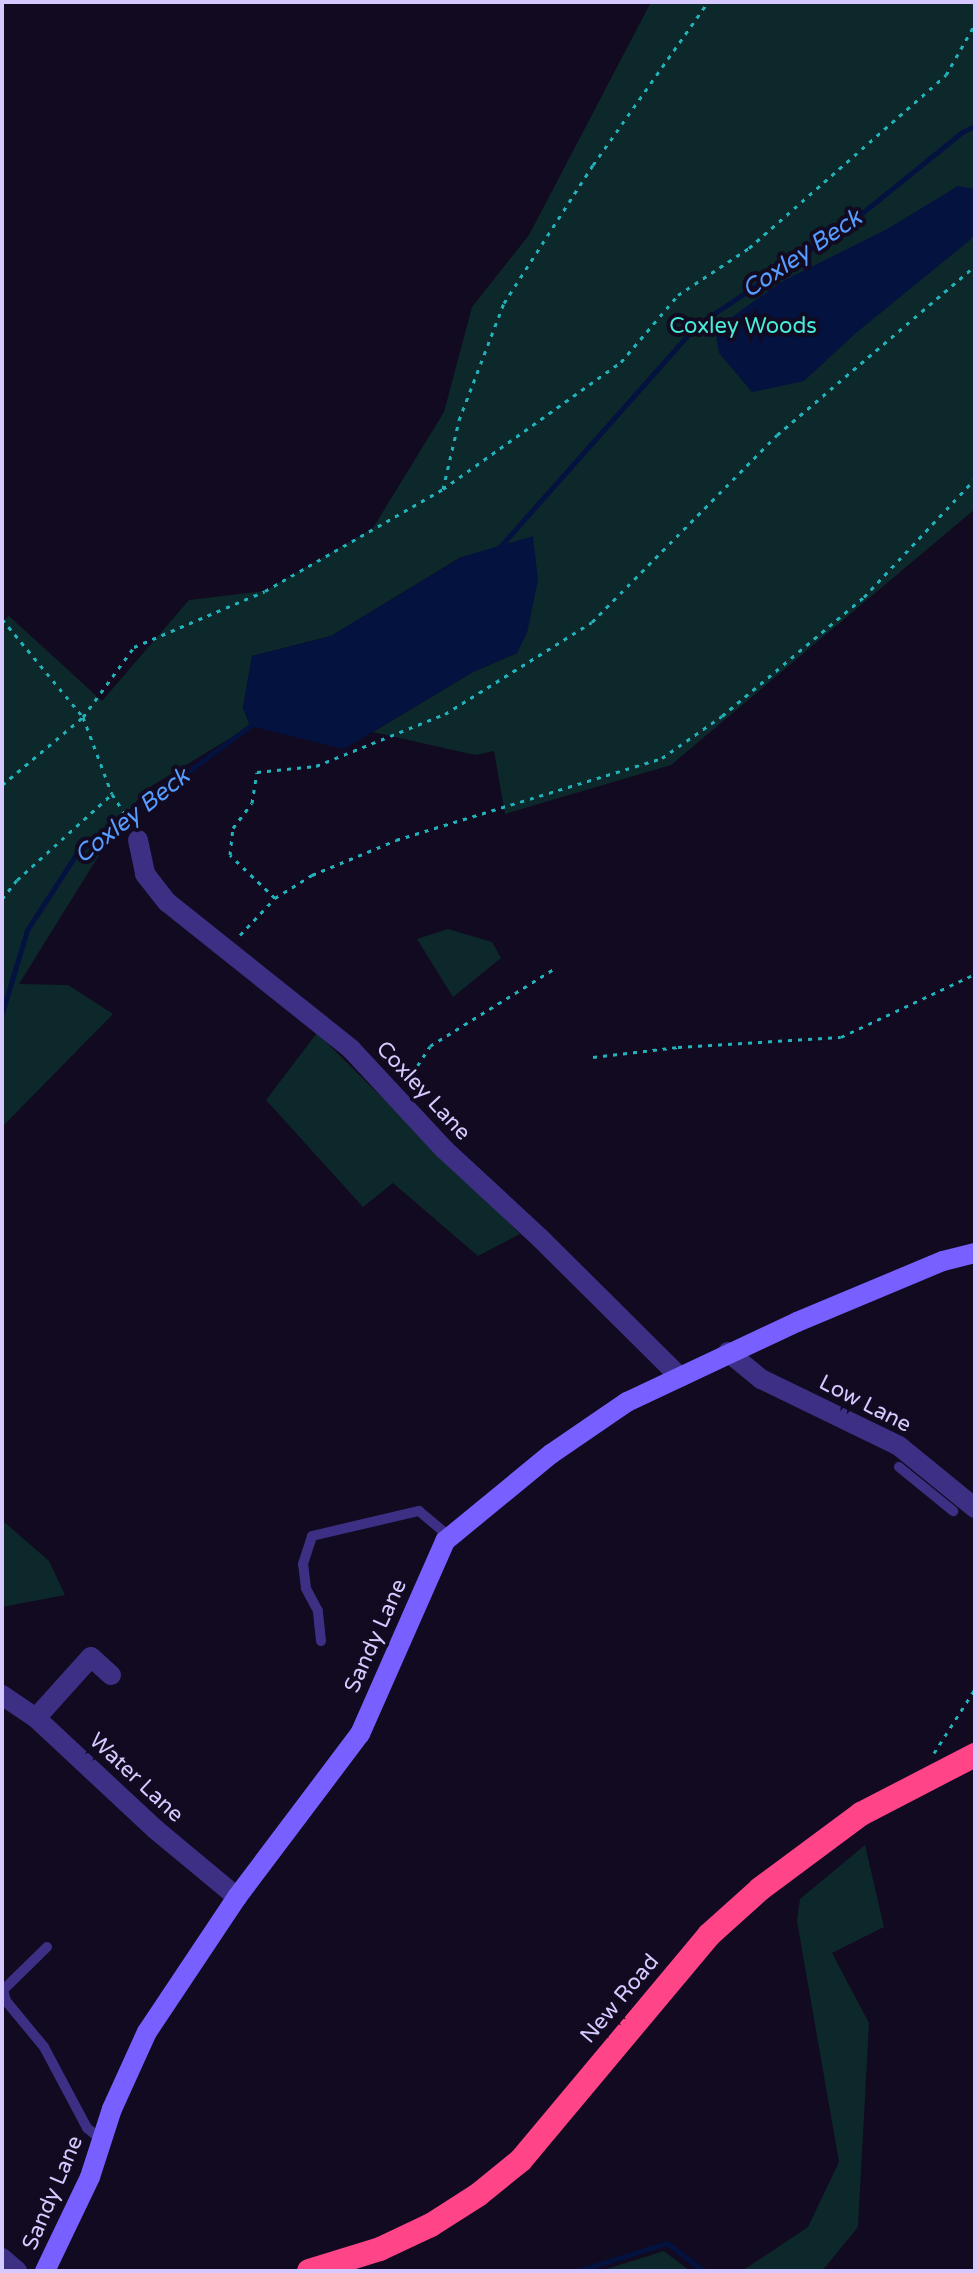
<!DOCTYPE html>
<html>
<head>
<meta charset="utf-8">
<style>
	body { margin:0 }
	#map { position:relative; width:977px; height:2273px; overflow:hidden; background:#110a20; font-family:"Varela Round",sans-serif }
	div>[style] { position:absolute }
	[style*='--x'] { left:calc(var(--x)*1px); top:calc(var(--y)*1px); width:calc(var(--w)*1px); rotate:calc(var(--a)*1deg) }
	.green>* { inset:0; background:#0d282a }
	.water>* { inset:0; background:#04123f }
	.stream>* { height:5px; margin:-2.5px; padding:0 2.5px; transform-origin:2.5px; border-radius:2.5px; background:#04123f }
	.path>* { height:3px; margin-top:-1.5px; transform-origin:0; background:repeating-linear-gradient(90deg,#21b2bb 0 4px,transparent 0 10px) }
	.lane>* { height:10px; margin:-5px; padding:0 5px; transform-origin:5px; border-radius:5px; background:#3d3084 }
	.street>* { height:20px; margin:-10px; padding:0 10px; transform-origin:10px; border-radius:10px; background:#3d3084 }
	.secondary>* { height:20px; margin:-10px; padding:0 10px; transform-origin:10px; border-radius:10px; background:#7760ff }
	.highway>* { height:24px; margin:-12px; padding:0 12px; transform-origin:12px; border-radius:12px; background:#ff4487 }
	span { translate:-50% -50%; white-space:nowrap; text-align:center; line-height:1.15; -webkit-text-stroke:8px #110a20; paint-order:stroke }
	.park-label { font-size:22px; color:#49ebd6 }
	.street-label { font-size:22px; color:#d6c9ff }
	.water-label { font-size:24px; color:#579dff; font-style:italic }
	.frame { position:absolute; inset:0; border:4px solid #d6c9ff; pointer-events:none }
</style>
</head>
<body>
<div id="map">
	<div class="green">
		<div style="clip-path:polygon(651px 2px,975px 2px,975px 509px,671px 765px,505px 814px,494px 751px,475px 755px,373px 732px,473px 672px,517px 653px,461px 557px,331px 636px,252px 656px,243px 708px,250px 726px,145px 790px,114px 831px,19px 984px,68px 985px,113px 1014px,2px 1127px,2px 622px,9px 616px,102px 701px,189px 600px,265px 591px,373px 528px,444px 412px,472px 307px,529px 235px)"></div>
		<div style="clip-path:polygon(448px 929px,492px 942px,501px 958px,453px 997px,417px 939px)"></div>
		<div style="clip-path:polygon(317px 1033px,520px 1234px,478px 1256px,393px 1183px,363px 1207px,266px 1100px)"></div>
		<div style="clip-path:polygon(2px 1520px,49px 1561px,65px 1595px,2px 1607px)"></div>
		<div style="clip-path:polygon(865px 1845px,884px 1927px,832px 1953px,869px 2023px,858px 2227px,822px 2271px,742px 2271px,808px 2227px,839px 2162px,797px 1921px,800px 1899px)"></div>
		<div style="clip-path:polygon(664px 2251px,690px 2271px,600px 2271px)"></div>
	</div>
	<div class="water">
		<div style="clip-path:polygon(958px 186px,975px 189px,975px 234px,970px 240px,856px 333px,804px 381px,752px 392px,719px 353px,715px 329px,781px 282px,889px 228px)"></div>
		<div style="clip-path:polygon(533px 536px,538px 580px,527px 633px,517px 653px,473px 672px,344px 749px,250px 726px,243px 708px,252px 656px,331px 636px,462px 557px)"></div>
	</div>
	<div class="stream">
		<div style="--x:497;--y:550;--w:301;--a:-48.4"></div>
		<div style="--x:697;--y:325;--w:185;--a:-33.8"></div>
		<div style="--x:851;--y:222;--w:143;--a:-39"></div>
		<div style="--x:962;--y:132;--w:14;--a:-25"></div>
		<div style="--x:2;--y:1013;--w:87;--a:-73.2"></div>
		<div style="--x:27;--y:930;--w:92;--a:-57"></div>
		<div style="--x:77;--y:853;--w:215;--a:-36.3"></div>
		<div style="--x:577;--y:2271;--w:94;--a:-17.3"></div>
		<div style="--x:667;--y:2243;--w:46;--a:37.1"></div>
	</div>
	<div class="path">
		<div style="--x:443;--y:489;--w:219;--a:-35.5"></div>
		<div style="--x:621;--y:362;--w:88;--a:-49.6"></div>
		<div style="--x:678;--y:295;--w:85;--a:-33.5"></div>
		<div style="--x:749;--y:248;--w:262;--a:-41.3"></div>
		<div style="--x:946;--y:75;--w:59;--a:-60.4"></div>
		<div style="--x:2;--y:619;--w:127;--a:50.4"></div>
		<div style="--x:83;--y:717;--w:87;--a:-53.9"></div>
		<div style="--x:134;--y:647;--w:142;--a:-23.1"></div>
		<div style="--x:265;--y:591;--w:205;--a:-29.8"></div>
		<div style="--x:443;--y:489;--w:71;--a:-76.9"></div>
		<div style="--x:459;--y:420;--w:125;--a:-69"></div>
		<div style="--x:504;--y:303;--w:164;--a:-57.2"></div>
		<div style="--x:593;--y:165;--w:199;--a:-54.8"></div>
		<div style="--x:2;--y:785;--w:106;--a:-40"></div>
		<div style="--x:83;--y:717;--w:82;--a:69.4"></div>
		<div style="--x:112;--y:794;--w:35;--a:57"></div>
		<div style="--x:275;--y:898;--w:62;--a:-136.3"></div>
		<div style="--x:230;--y:855;--w:27;--a:-84"></div>
		<div style="--x:233;--y:828;--w:31;--a:-53"></div>
		<div style="--x:252;--y:803;--w:31;--a:-81"></div>
		<div style="--x:257;--y:772;--w:59;--a:-5.8"></div>
		<div style="--x:316;--y:766;--w:139;--a:-22"></div>
		<div style="--x:445;--y:714;--w:173;--a:-32"></div>
		<div style="--x:592;--y:622;--w:263;--a:-45.3"></div>
		<div style="--x:777;--y:435;--w:260;--a:-40.5"></div>
		<div style="--x:2;--y:899;--w:24;--a:-52"></div>
		<div style="--x:17;--y:880;--w:128;--a:-42.2"></div>
		<div style="--x:240;--y:935;--w:51;--a:-46.6"></div>
		<div style="--x:275;--y:898;--w:44;--a:-31.9"></div>
		<div style="--x:312;--y:875;--w:91;--a:-22.6"></div>
		<div style="--x:396;--y:840;--w:278;--a:-17.1"></div>
		<div style="--x:662;--y:758;--w:73;--a:-35"></div>
		<div style="--x:722;--y:716;--w:185;--a:-40"></div>
		<div style="--x:864;--y:597;--w:162;--a:-46.8"></div>
		<div style="--x:593;--y:1057;--w:86;--a:-6.7"></div>
		<div style="--x:678;--y:1047;--w:163;--a:-3.5"></div>
		<div style="--x:841;--y:1037;--w:148;--a:-25.2"></div>
		<div style="--x:411;--y:1088;--w:14;--a:-86"></div>
		<div style="--x:412;--y:1074;--w:33;--a:-57"></div>
		<div style="--x:430;--y:1046;--w:150;--a:-31.9"></div>
		<div style="--x:934;--y:1753;--w:76;--a:-57.4"></div>
	</div>
	<div class="lane">
		<div style="--x:899;--y:1467;--w:70;--a:39.2"></div>
		<div style="--x:321;--y:1641;--w:30;--a:-96"></div>
		<div style="--x:318;--y:1611;--w:26;--a:-118"></div>
		<div style="--x:306;--y:1588;--w:24;--a:-97"></div>
		<div style="--x:303;--y:1564;--w:29;--a:-72"></div>
		<div style="--x:312;--y:1536;--w:110;--a:-13.2"></div>
		<div style="--x:419;--y:1511;--w:40;--a:40"></div>
		<div style="--x:47;--y:1947;--w:62;--a:135.7"></div>
		<div style="--x:3;--y:1990;--w:11;--a:75"></div>
		<div style="--x:6;--y:2001;--w:60;--a:50.4"></div>
		<div style="--x:44;--y:2047;--w:92;--a:62"></div>
		<div style="--x:87;--y:2128;--w:19;--a:39"></div>
	</div>
	<div class="street">
		<div style="--x:138;--y:840;--w:35;--a:78"></div>
		<div style="--x:145;--y:874;--w:36;--a:52"></div>
		<div style="--x:167;--y:902;--w:236;--a:38.6"></div>
		<div style="--x:351;--y:1049;--w:138;--a:47.1"></div>
		<div style="--x:445;--y:1150;--w:128;--a:42.8"></div>
		<div style="--x:539;--y:1237;--w:199;--a:44.8"></div>
		<div style="--x:728;--y:1352;--w:43;--a:39.3"></div>
		<div style="--x:761;--y:1379;--w:153;--a:25.9"></div>
		<div style="--x:899;--y:1446;--w:98;--a:39.2"></div>
		<div style="--x:2;--y:1695;--w:41;--a:34.1"></div>
		<div style="--x:36;--y:1718;--w:163;--a:43"></div>
		<div style="--x:155;--y:1829;--w:107;--a:39.7"></div>
		<div style="--x:36;--y:1718;--w:82;--a:-48"></div>
		<div style="--x:91;--y:1657;--w:27;--a:42"></div>
		<div style="--x:2;--y:2258;--w:20;--a:41"></div>
	</div>
	<div class="secondary">
		<div style="--x:45;--y:2271;--w:104;--a:-64.4"></div>
		<div style="--x:90;--y:2177;--w:71;--a:-72.1"></div>
		<div style="--x:112;--y:2109;--w:85;--a:-65.6"></div>
		<div style="--x:147;--y:2032;--w:162;--a:-56.3"></div>
		<div style="--x:237;--y:1897;--w:204;--a:-53"></div>
		<div style="--x:360;--y:1734;--w:211;--a:-66.2"></div>
		<div style="--x:445;--y:1541;--w:137;--a:-39.4"></div>
		<div style="--x:551;--y:1454;--w:92;--a:-34.4"></div>
		<div style="--x:627;--y:1402;--w:188;--a:-25.2"></div>
		<div style="--x:797;--y:1322;--w:158;--a:-22.7"></div>
		<div style="--x:943;--y:1261;--w:33;--a:-14"></div>
	</div>
	<div class="highway">
		<div style="--x:309;--y:2271;--w:74;--a:-17.2"></div>
		<div style="--x:380;--y:2249;--w:56;--a:-25.2"></div>
		<div style="--x:431;--y:2225;--w:56;--a:-32.6"></div>
		<div style="--x:478;--y:2195;--w:55;--a:-39.1"></div>
		<div style="--x:521;--y:2160;--w:293;--a:-50.1"></div>
		<div style="--x:709;--y:1935;--w:69;--a:-42"></div>
		<div style="--x:760;--y:1889;--w:126;--a:-36.6"></div>
		<div style="--x:861;--y:1814;--w:128;--a:-27.4"></div>
	</div>
	<div class="park-label">
		<span style="left:743px;top:327px">Coxley Woods</span>
	</div>
	<div class="street-label">
		<span style="left:423px;top:1091px;rotate:47deg">Coxley Lane</span>
		<span style="left:865px;top:1404px;rotate:27deg">Low Lane</span>
		<span style="left:376px;top:1636px;rotate:-66deg">Sandy Lane</span>
		<span style="left:136px;top:1778px;rotate:43deg">Water Lane</span>
		<span style="left:620px;top:1999px;rotate:-50deg">New Road</span>
		<span style="left:53px;top:2193px;rotate:-67deg">Sandy Lane</span>
	</div>
	<div class="water-label">
		<span style="left:802px;top:254px;rotate:-34deg">Coxley Beck</span>
		<span style="left:132px;top:816px;rotate:-38deg">Coxley Beck</span>
	</div>
	<div class="frame"></div>
</div>
</body>
</html>
